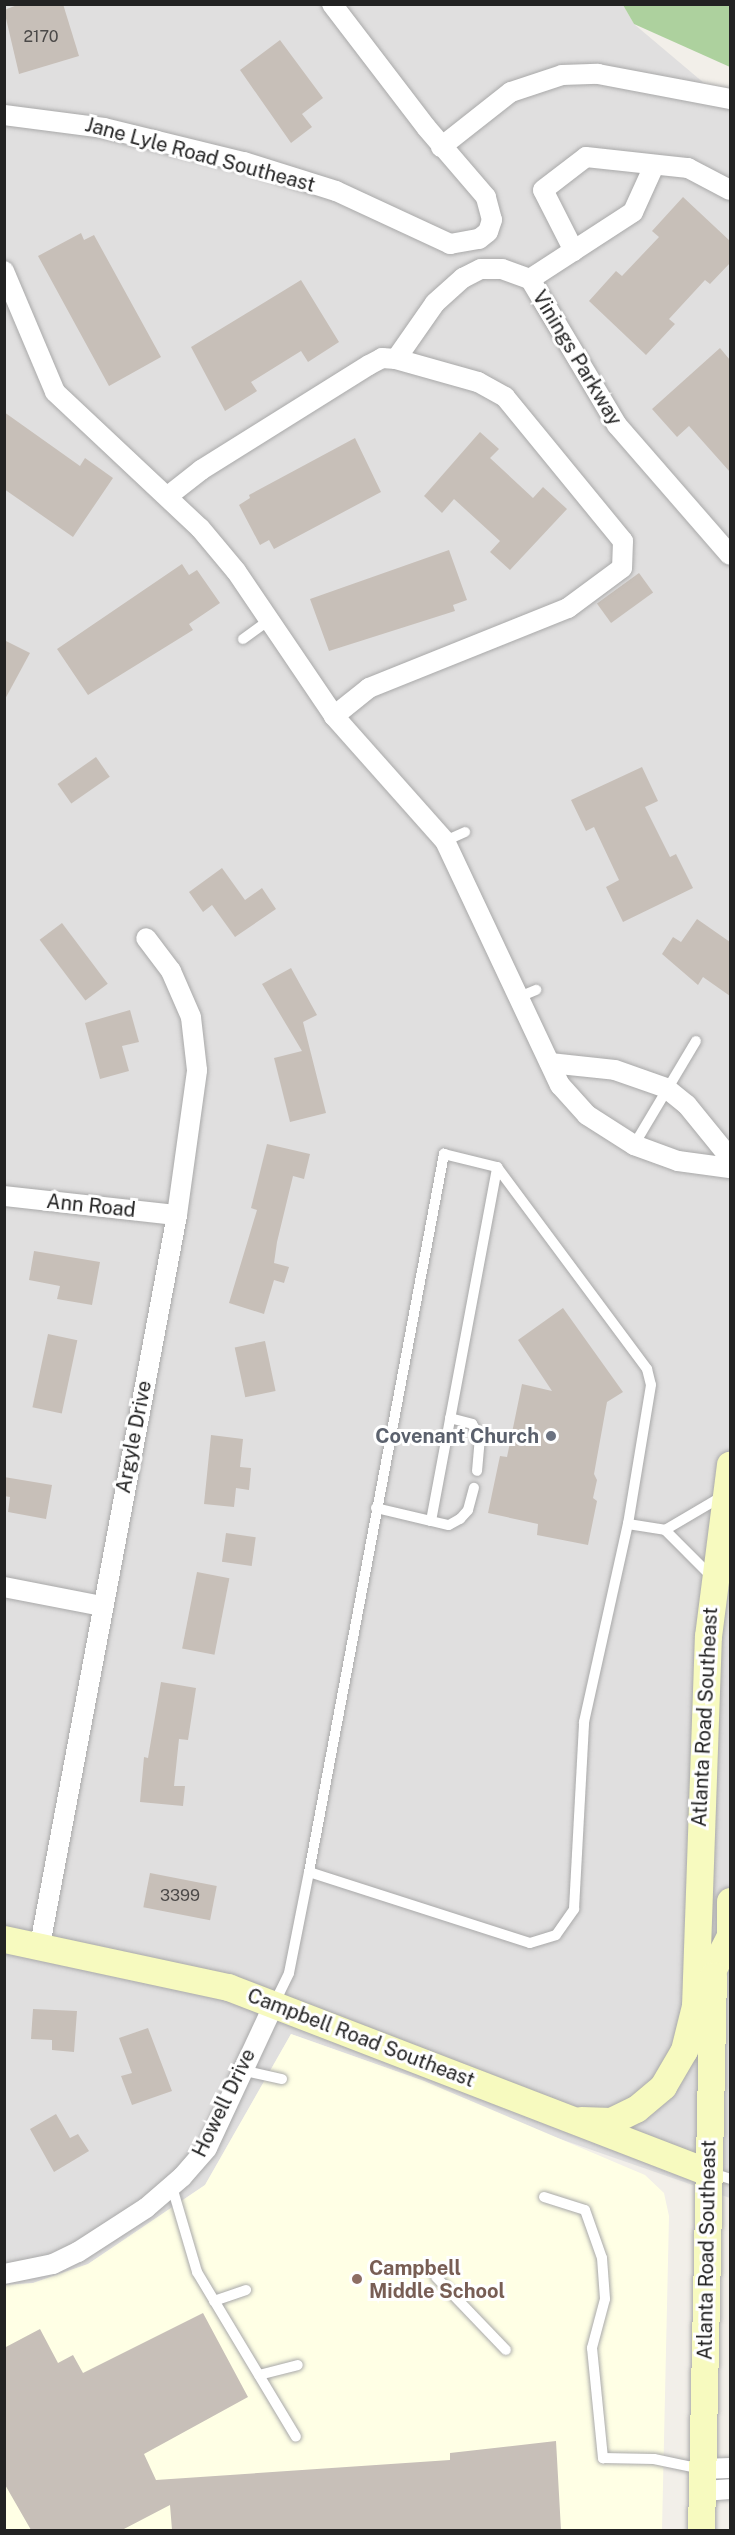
<!DOCTYPE html>
<html>
<head>
<meta charset="utf-8">
<style>
	body { margin:0 }
	#map { position:relative; width:735px; height:2535px; overflow:hidden; background:#f2efe9; font-family:"Public Sans",sans-serif }
	div>[style] { position:absolute }
	[style*='--x'] { left:calc(var(--x)*1px); top:calc(var(--y)*1px); width:calc(var(--w)*1px); rotate:calc(var(--a)*1deg) }
	.residential>* { inset:0; background:#e0dfdf }
	.education>* { inset:0; background:#ffffe5 }
	.forest>* { inset:0; background:#add19e }
	.building>* { inset:0; background:#c7bfb8; transform-origin:0 0 }
	.roads { filter:drop-shadow(0 0 2px #a9a9a9) drop-shadow(0 0 2px #a9a9a9) }
	.lane>* { height:10px; margin:-5px; padding:0 5px; transform-origin:5px; border-radius:5px; background:#fff }
	.street>* { height:20px; margin:-10px; padding:0 10px; transform-origin:10px; border-radius:10px; background:#fff }
	.secondary>* { height:27px; margin:-13.5px; padding:0 13.5px; transform-origin:13.5px; border-radius:13.5px; background:#f7fabf }
	.dots>* { width:16px; height:16px; translate:-50% -50%; box-sizing:border-box; border:3px solid #fff; border-radius:50% }
	span { translate:-50% -50%; white-space:nowrap; text-align:center; line-height:1.15; -webkit-text-stroke:6px #fff; paint-order:stroke }
	.number-label { font-size:16px; color:#4b4948 }
	.number-label span { -webkit-text-stroke-width:0 }
	.street-label { font-size:20px; color:#222 }
	.worship-label { font-size:20px; color:#5b616d; font-weight:700 }
	.right { translate:-100% -50%; text-align:right }
	.education-label { font-size:20px; color:#785e54; font-weight:700 }
	.left { translate:0 -50%; text-align:left }
	.frame { position:absolute; inset:0; border:6px solid #222; pointer-events:none }
</style>
</head>
<body>
<div id="map">
	<div class="residential">
		<div style="clip-path:polygon(5px 5px,623px 5px,634px 24px,730px 105px,730px 2198px,517px 2124px,424px 2081px,291px 2034px,205px 2185px,88px 2264px,33px 2283px,5px 2285px)"></div>
	</div>
	<div class="education">
		<div style="clip-path:polygon(291px 2034px,424px 2081px,619px 2164px,645px 2175px,664px 2193px,669px 2216px,662px 2530px,5px 2530px,5px 2285px,33px 2283px,88px 2264px,205px 2185px)"></div>
	</div>
	<div class="forest">
		<div style="clip-path:polygon(623px 5px,730px 5px,730px 67px,634px 24px)"></div>
	</div>
	<div class="building">
		<div style="clip-path:polygon(20px 4px,63px 4px,79px 56px,19px 74px,4px 10px)"></div>
		<div style="clip-path:polygon(280px 40px,323px 98px,302px 114px,312px 127px,291px 143px,240px 70px)"></div>
		<div style="clip-path:polygon(683px 197px,730px 241px,730px 263px,710px 284px,705px 280px,669px 319px,675px 324px,646px 355px,589px 301px,616px 271px,622px 276px,659px 237px,652px 231px)"></div>
		<div style="clip-path:polygon(81px 233px,84px 240px,94px 235px,161px 357px,109px 386px,38px 256px)"></div>
		<div style="clip-path:polygon(301px 280px,339px 342px,308px 362px,301px 351px,251px 382px,257px 391px,225px 411px,191px 347px)"></div>
		<div style="clip-path:polygon(720px 348px,730px 360px,730px 472px,689px 426px,677px 437px,652px 409px)"></div>
		<div style="clip-path:polygon(4px 412px,80px 466px,85px 458px,113px 478px,73px 537px,4px 489px)"></div>
		<div style="clip-path:polygon(480px 432px,499px 449px,490px 458px,533px 498px,543px 487px,567px 509px,510px 570px,490px 552px,500px 541px,454px 499px,442px 513px,424px 496px)"></div>
		<div style="clip-path:polygon(355px 438px,381px 492px,274px 549px,269px 540px,260px 545px,239px 505px,250px 498px,249px 495px)"></div>
		<div style="clip-path:polygon(449px 550px,467px 600px,453px 605px,455px 611px,329px 651px,310px 599px)"></div>
		<div style="clip-path:polygon(182px 564px,189px 575px,197px 570px,220px 603px,189px 624px,193px 630px,88px 695px,57px 649px)"></div>
		<div style="left:639px;top:573px;width:24px;height:52px;rotate:54deg"></div>
		<div style="clip-path:polygon(4px 640px,30px 653px,4px 701px)"></div>
		<div style="left:96px;top:757px;width:24px;height:47px;rotate:55deg"></div>
		<div style="clip-path:polygon(642px 767px,658px 801px,645px 807px,670px 857px,676px 854px,693px 888px,623px 922px,606px 887px,619px 880px,594px 827px,586px 831px,571px 800px)"></div>
		<div style="clip-path:polygon(222px 868px,245px 900px,262px 888px,276px 909px,235px 937px,212px 905px,203px 912px,189px 892px)"></div>
		<div style="clip-path:polygon(697px 919px,730px 942px,730px 996px,703px 977px,698px 985px,662px 954px,673px 937px,681px 942px)"></div>
		<div style="left:62px;top:923px;width:76px;height:28px;rotate:53deg"></div>
		<div style="clip-path:polygon(291px 968px,317px 1015px,303px 1022px,326px 1113px,290px 1122px,274px 1058px,302px 1051px,262px 984px)"></div>
		<div style="clip-path:polygon(130px 1010px,139px 1042px,122px 1046px,129px 1071px,100px 1079px,85px 1023px)"></div>
		<div style="clip-path:polygon(267px 1144px,310px 1154px,304px 1179px,293px 1176px,277px 1242px,274px 1263px,289px 1267px,284px 1283px,274px 1280px,264px 1314px,229px 1303px,257px 1210px,251px 1208px)"></div>
		<div style="clip-path:polygon(34px 1251px,100px 1262px,92px 1305px,57px 1299px,60px 1286px,29px 1280px)"></div>
		<div style="clip-path:polygon(563px 1308px,623px 1392px,607px 1402px,594px 1474px,597px 1480px,593px 1498px,597px 1501px,588px 1545px,537px 1535px,538px 1524px,488px 1513px,500px 1456px,507px 1457px,522px 1384px,552px 1391px,518px 1340px)"></div>
		<div style="left:48px;top:1334px;width:30px;height:75px;rotate:12deg"></div>
		<div style="left:265px;top:1341px;width:51px;height:31px;rotate:78deg"></div>
		<div style="clip-path:polygon(211px 1435px,243px 1439px,240px 1467px,251px 1468px,249px 1490px,236px 1488px,234px 1507px,204px 1504px)"></div>
		<div style="clip-path:polygon(4px 1477px,52px 1485px,46px 1519px,8px 1512px,10px 1497px,4px 1496px)"></div>
		<div style="left:226px;top:1533px;width:30px;height:29px;rotate:8deg"></div>
		<div style="left:197px;top:1572px;width:33px;height:78px;rotate:11deg"></div>
		<div style="clip-path:polygon(161px 1682px,196px 1688px,188px 1740px,179px 1739px,174px 1786px,185px 1786px,183px 1806px,140px 1802px,144px 1757px,148px 1758px)"></div>
		<div style="left:150px;top:1873px;width:68px;height:35px;rotate:11deg"></div>
		<div style="clip-path:polygon(33px 2009px,77px 2011px,74px 2052px,52px 2050px,52px 2040px,31px 2039px)"></div>
		<div style="clip-path:polygon(148px 2028px,172px 2091px,132px 2105px,121px 2076px,132px 2073px,119px 2038px)"></div>
		<div style="clip-path:polygon(56px 2114px,70px 2138px,78px 2134px,89px 2151px,54px 2172px,30px 2129px)"></div>
		<div style="clip-path:polygon(203px 2313px,248px 2397px,144px 2454px,156px 2480px,450px 2460px,450px 2453px,556px 2441px,561px 2530px,172px 2530px,170px 2505px,122px 2530px,31px 2530px,4px 2483px,4px 2348px,40px 2329px,58px 2363px,73px 2355px,83px 2373px)"></div>
	</div>
	<div class="roads">
		<div class="lane">
			<div style="--x:243;--y:639;--w:32;--a:-36"></div>
			<div style="--x:445;--y:841;--w:22;--a:-24"></div>
			<div style="--x:517;--y:998;--w:21;--a:-23"></div>
			<div style="--x:634;--y:1145;--w:121;--a:-59.2"></div>
			<div style="--x:450;--y:1418;--w:23;--a:15"></div>
			<div style="--x:472;--y:1424;--w:15;--a:58"></div>
			<div style="--x:480;--y:1437;--w:34;--a:95"></div>
			<div style="--x:376;--y:1508;--w:57;--a:13.3"></div>
			<div style="--x:431;--y:1521;--w:360;--a:-79.4"></div>
			<div style="--x:431;--y:1521;--w:18;--a:13"></div>
			<div style="--x:449;--y:1525;--w:13;--a:-29"></div>
			<div style="--x:460;--y:1519;--w:12;--a:-48"></div>
			<div style="--x:468;--y:1510;--w:23;--a:-75"></div>
			<div style="--x:712;--y:1577;--w:66;--a:-135"></div>
			<div style="--x:665;--y:1530;--w:65;--a:-30.5"></div>
			<div style="--x:309;--y:1872;--w:232;--a:17.8"></div>
			<div style="--x:530;--y:1943;--w:27;--a:-17"></div>
			<div style="--x:556;--y:1935;--w:32;--a:-55"></div>
			<div style="--x:574;--y:1909;--w:187;--a:-86.9"></div>
			<div style="--x:584;--y:1722;--w:203;--a:-77.5"></div>
			<div style="--x:274;--y:2004;--w:34;--a:-64"></div>
			<div style="--x:289;--y:1973;--w:103;--a:-78.8"></div>
			<div style="--x:309;--y:1872;--w:731;--a:-79.35"></div>
			<div style="--x:444;--y:1154;--w:55;--a:13.8"></div>
			<div style="--x:497;--y:1167;--w:252;--a:53.4"></div>
			<div style="--x:647;--y:1369;--w:16;--a:76"></div>
			<div style="--x:651;--y:1385;--w:141;--a:99.4"></div>
			<div style="--x:628;--y:1524;--w:37;--a:9"></div>
			<div style="--x:241;--y:2070;--w:42;--a:12.4"></div>
			<div style="--x:709;--y:2172;--w:22;--a:18"></div>
			<div style="--x:172;--y:2187;--w:89;--a:73.6"></div>
			<div style="--x:197;--y:2272;--w:192;--a:59"></div>
			<div style="--x:544;--y:2197;--w:43;--a:17.6"></div>
			<div style="--x:585;--y:2210;--w:51;--a:70.5"></div>
			<div style="--x:602;--y:2258;--w:41;--a:85.8"></div>
			<div style="--x:605;--y:2299;--w:51;--a:104.9"></div>
			<div style="--x:592;--y:2348;--w:111;--a:84.3"></div>
			<div style="--x:603;--y:2458;--w:51;--a:1.1"></div>
			<div style="--x:654;--y:2459;--w:48;--a:12"></div>
			<div style="--x:436;--y:2277;--w:101;--a:46.2"></div>
			<div style="--x:214;--y:2301;--w:34;--a:-19"></div>
			<div style="--x:259;--y:2375;--w:40;--a:-14.4"></div>
		</div>
		<div class="street">
			<div style="--x:4;--y:115;--w:101;--a:7.4"></div>
			<div style="--x:104;--y:128;--w:144;--a:13.7"></div>
			<div style="--x:244;--y:162;--w:96;--a:17.5"></div>
			<div style="--x:336;--y:191;--w:126;--a:24.9"></div>
			<div style="--x:450;--y:244;--w:29;--a:-10"></div>
			<div style="--x:479;--y:239;--w:11;--a:-38"></div>
			<div style="--x:488;--y:232;--w:13;--a:-72"></div>
			<div style="--x:492;--y:220;--w:24;--a:-105"></div>
			<div style="--x:486;--y:197;--w:92;--a:-130.6"></div>
			<div style="--x:426;--y:127;--w:155;--a:-127.4"></div>
			<div style="--x:441;--y:147;--w:89;--a:-38.2"></div>
			<div style="--x:511;--y:92;--w:54;--a:-18.4"></div>
			<div style="--x:562;--y:75;--w:36;--a:-2"></div>
			<div style="--x:598;--y:74;--w:134;--a:10.7"></div>
			<div style="--x:574;--y:251;--w:68;--a:-116.9"></div>
			<div style="--x:543;--y:190;--w:54;--a:-37.5"></div>
			<div style="--x:586;--y:157;--w:103;--a:6.2"></div>
			<div style="--x:688;--y:168;--w:47;--a:27.6"></div>
			<div style="--x:4;--y:271;--w:131;--a:67.1"></div>
			<div style="--x:55;--y:392;--w:199;--a:43.2"></div>
			<div style="--x:200;--y:528;--w:56;--a:50.1"></div>
			<div style="--x:236;--y:571;--w:175;--a:55.9"></div>
			<div style="--x:334;--y:716;--w:167;--a:48.4"></div>
			<div style="--x:445;--y:841;--w:270;--a:64.8"></div>
			<div style="--x:560;--y:1085;--w:40;--a:48"></div>
			<div style="--x:587;--y:1115;--w:56;--a:32.6"></div>
			<div style="--x:634;--y:1145;--w:47;--a:20"></div>
			<div style="--x:678;--y:1161;--w:52;--a:7.7"></div>
			<div style="--x:530;--y:279;--w:123;--a:-33"></div>
			<div style="--x:633;--y:212;--w:48;--a:-65.6"></div>
			<div style="--x:396;--y:359;--w:68;--a:-55.1"></div>
			<div style="--x:435;--y:303;--w:38;--a:-42"></div>
			<div style="--x:463;--y:278;--w:20;--a:-27"></div>
			<div style="--x:481;--y:269;--w:21;--a:0"></div>
			<div style="--x:502;--y:269;--w:30;--a:20"></div>
			<div style="--x:530;--y:279;--w:170;--a:59.2"></div>
			<div style="--x:617;--y:425;--w:172;--a:49"></div>
			<div style="--x:168;--y:496;--w:42;--a:-38.2"></div>
			<div style="--x:201;--y:470;--w:198;--a:-32"></div>
			<div style="--x:369;--y:365;--w:15;--a:-28"></div>
			<div style="--x:382;--y:358;--w:14;--a:4"></div>
			<div style="--x:396;--y:359;--w:85;--a:15.7"></div>
			<div style="--x:478;--y:382;--w:31;--a:29"></div>
			<div style="--x:505;--y:397;--w:186;--a:50.7"></div>
			<div style="--x:623;--y:541;--w:27;--a:92"></div>
			<div style="--x:622;--y:568;--w:67;--a:143.5"></div>
			<div style="--x:568;--y:608;--w:214;--a:158.1"></div>
			<div style="--x:369;--y:688;--w:45;--a:141.3"></div>
			<div style="--x:550;--y:1063;--w:65;--a:6.1"></div>
			<div style="--x:615;--y:1070;--w:54;--a:19.4"></div>
			<div style="--x:666;--y:1088;--w:27;--a:39"></div>
			<div style="--x:687;--y:1105;--w:68;--a:50.9"></div>
			<div style="--x:4;--y:1196;--w:174;--a:6.3"></div>
			<div style="--x:4;--y:1587;--w:100;--a:11"></div>
			<div style="--x:40;--y:1945;--w:743;--a:-79.37"></div>
			<div style="--x:177;--y:1215;--w:146;--a:-82.1"></div>
			<div style="--x:197;--y:1070;--w:53;--a:-96.5"></div>
			<div style="--x:191;--y:1017;--w:50;--a:-113.5"></div>
			<div style="--x:171;--y:971;--w:41;--a:-127.1"></div>
			<div style="--x:4;--y:2274;--w:50;--a:-11.5"></div>
			<div style="--x:53;--y:2264;--w:28;--a:-26"></div>
			<div style="--x:78;--y:2252;--w:81;--a:-32.9"></div>
			<div style="--x:146;--y:2208;--w:48;--a:-40.7"></div>
			<div style="--x:182;--y:2177;--w:38;--a:-49"></div>
			<div style="--x:207;--y:2148;--w:159;--a:-65"></div>
			<div style="--x:702;--y:2469;--w:28;--a:-2"></div>
			<div style="--x:703;--y:2491;--w:27;--a:-4"></div>
		</div>
		<div class="secondary">
			<div style="--x:4;--y:1939;--w:229;--a:12.1"></div>
			<div style="--x:228;--y:1987;--w:514;--a:21.08"></div>
			<div style="--x:713;--y:1969;--w:38;--a:-63"></div>
			<div style="--x:730;--y:1935;--w:34;--a:-90"></div>
			<div style="--x:581;--y:2120;--w:30;--a:2"></div>
			<div style="--x:611;--y:2121;--w:28;--a:-26"></div>
			<div style="--x:636;--y:2109;--w:35;--a:-40"></div>
			<div style="--x:663;--y:2086;--w:42;--a:-59.7"></div>
			<div style="--x:684;--y:2050;--w:45;--a:-76"></div>
			<div style="--x:695;--y:2006;--w:370;--a:-88"></div>
			<div style="--x:708;--y:1636;--w:173;--a:-82.7"></div>
			<div style="--x:701;--y:2530;--w:555;--a:-88.76"></div>
		</div>
	</div>
	<div class="dots">
		<div style="left:551px;top:1436px;background:#6b7280"></div>
		<div style="left:357px;top:2279px;background:#8d6e63"></div>
	</div>
	<div class="number-label">
		<span style="left:41px;top:37px">2170</span>
		<span style="left:180px;top:1896px">3399</span>
	</div>
	<div class="street-label">
		<span style="left:200px;top:155px;rotate:15deg">Jane Lyle Road Southeast</span>
		<span style="left:577px;top:358px;rotate:59deg">Vinings Parkway</span>
		<span style="left:91px;top:1206px;rotate:6deg">Ann Road</span>
		<span style="left:134px;top:1437px;rotate:-79deg">Argyle Drive</span>
		<span style="left:705px;top:1717px;rotate:-87deg">Atlanta Road Southeast</span>
		<span style="left:361px;top:2038px;rotate:21deg">Campbell Road Southeast</span>
		<span style="left:224px;top:2103px;rotate:-64deg">Howell Drive</span>
		<span style="left:707px;top:2250px;rotate:-89deg">Atlanta Road Southeast</span>
	</div>
	<div class="worship-label">
		<span class="right" style="left:539px;top:1436px">Covenant Church</span>
	</div>
	<div class="education-label">
		<span class="left" style="left:369px;top:2280px">Campbell<br>Middle School</span>
	</div>
	<div class="frame"></div>
</div>
</body>
</html>
